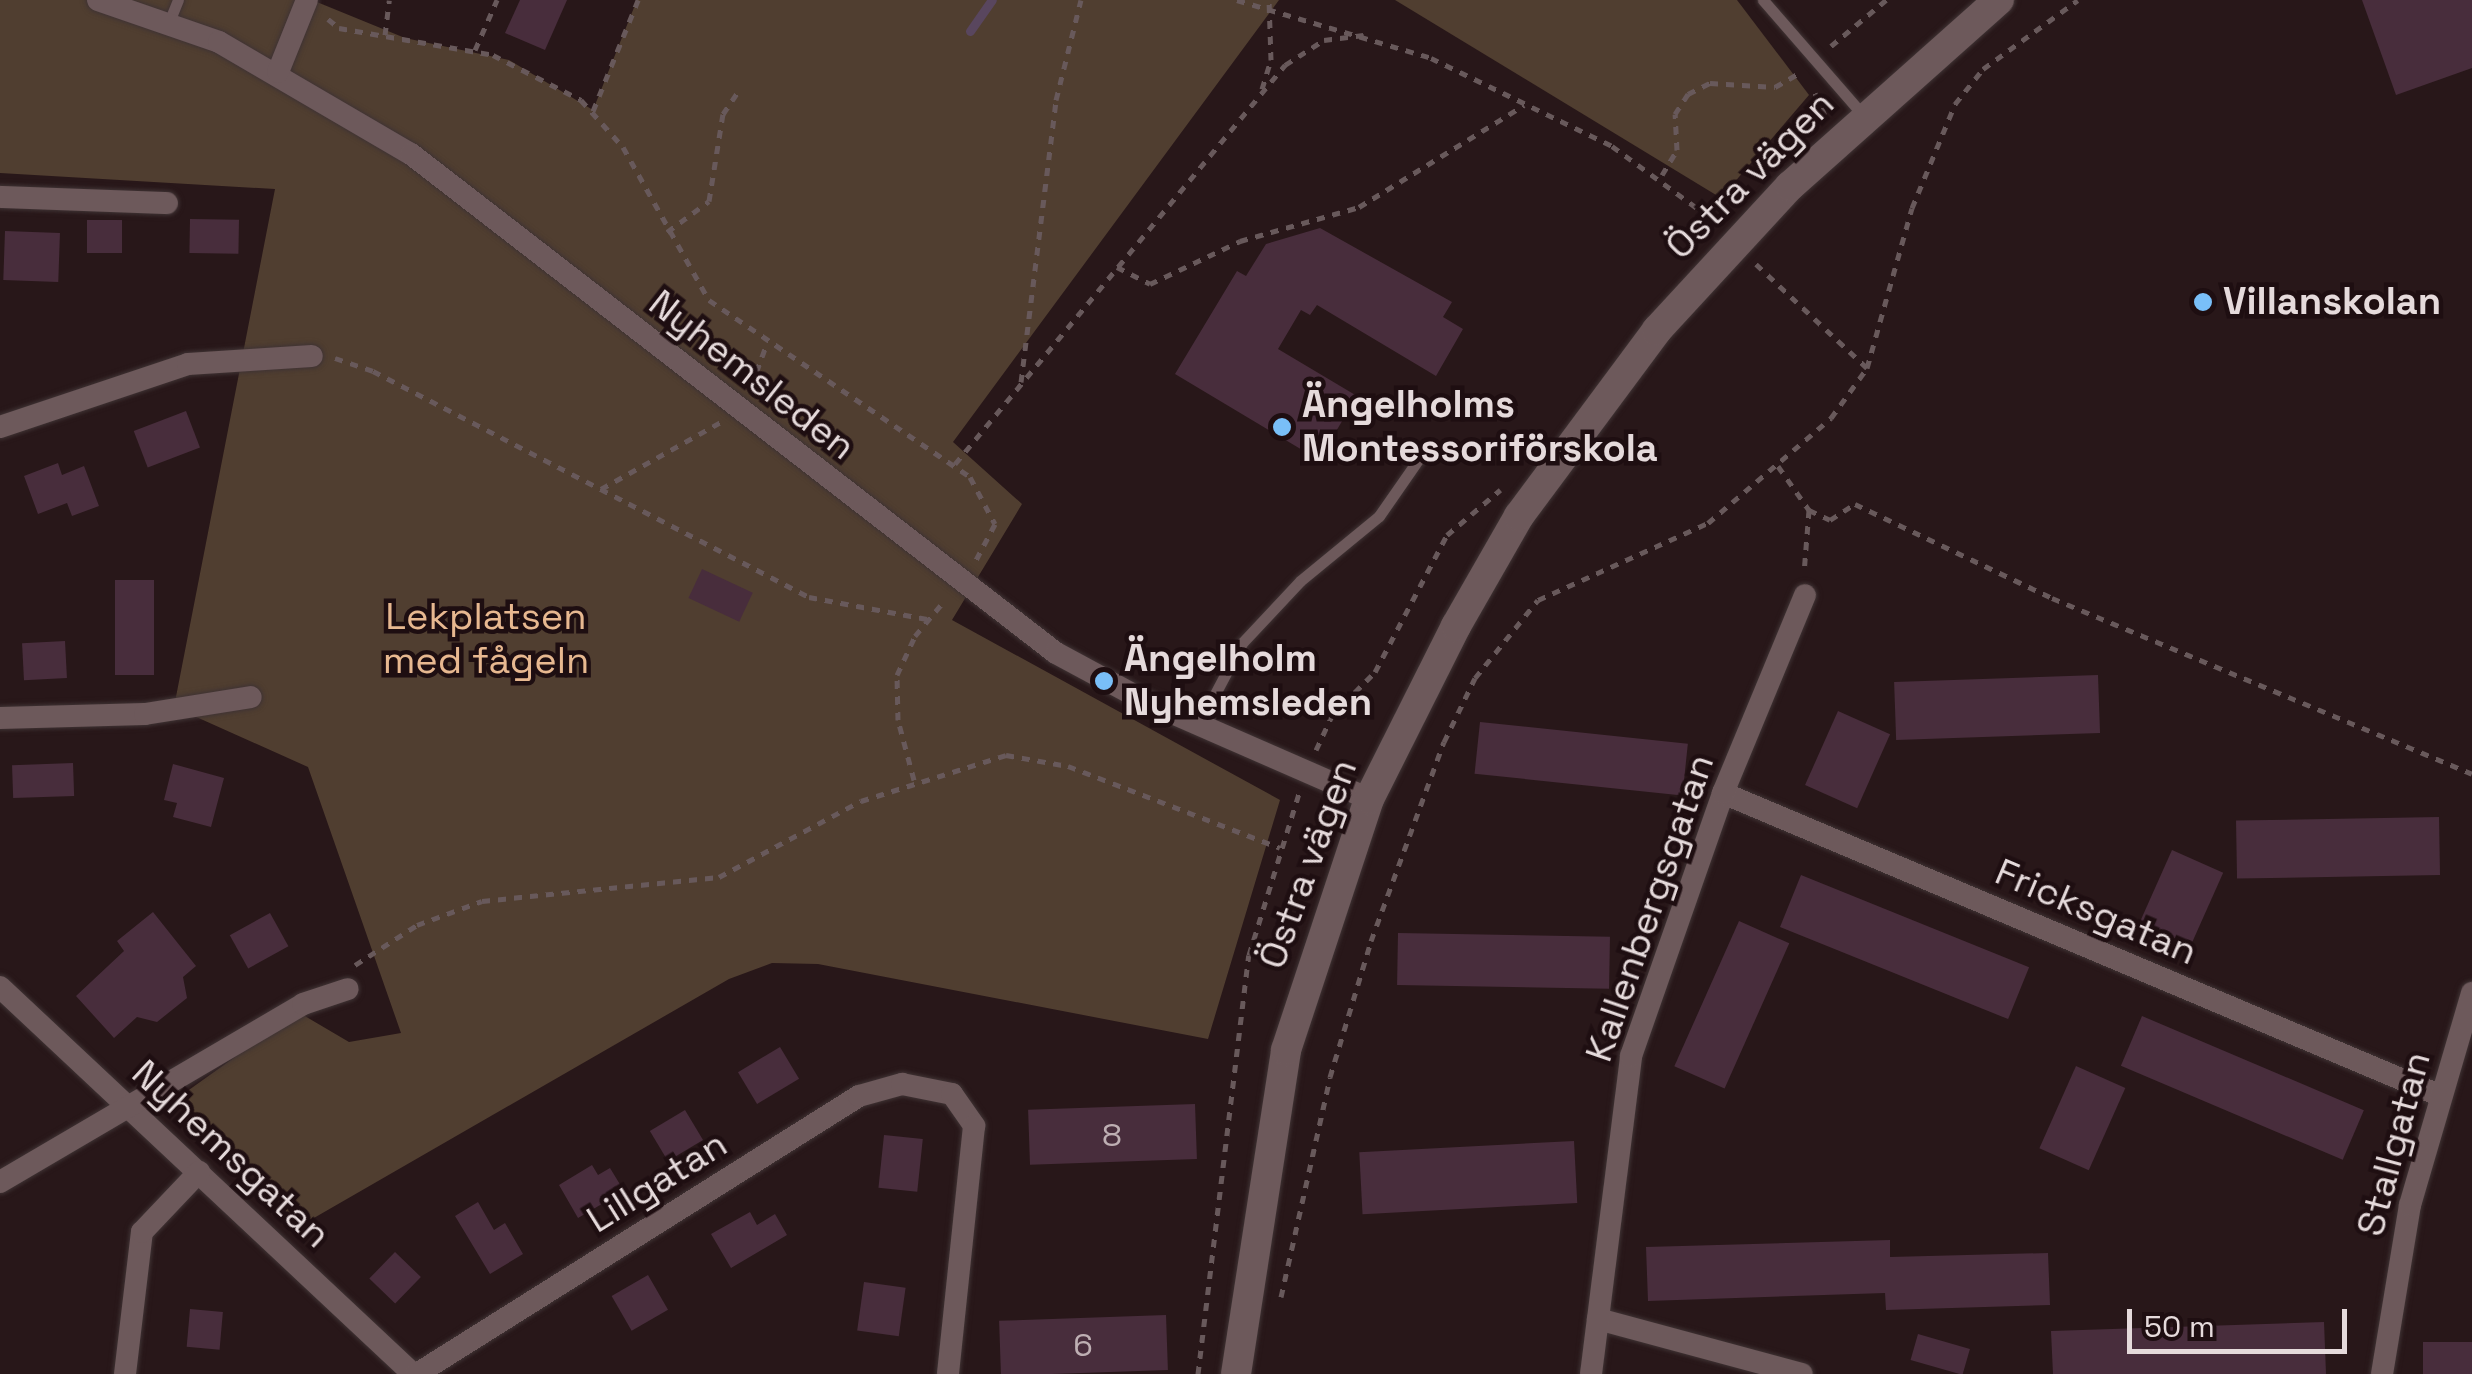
<!DOCTYPE html>
<html>
<head>
<meta charset="utf-8">
<style>
	body { margin:0 }
	#map { position:relative; width:2472px; height:1374px; overflow:hidden; background:#281719; font-family:"Space Grotesk",sans-serif }
	div>[style] { position:absolute }
	[style*='--x'] { left:calc(var(--x)*1px); top:calc(var(--y)*1px); width:calc(var(--w)*1px); rotate:calc(var(--a)*1deg) }
	.green>* { inset:0; background:#503e30 }
	.stream>* { height:9px; margin:-4.5px; padding:0 4.5px; transform-origin:4.5px; border-radius:4.5px; background:#59465e }
	.building>* { inset:0; background:#482d3c; transform-origin:0 0 }
	.path>* { height:5px; margin-top:-2.5px; transform-origin:0; background:repeating-linear-gradient(90deg,#68595b 0 8px,transparent 0 16px) }
	.roads { filter:drop-shadow(0 0 2px #3f3334) drop-shadow(0 0 2px #3f3334) }
	.lane>* { height:11px; margin:-5.5px; padding:0 5.5px; transform-origin:5.5px; border-radius:5.5px; background:#6d595b }
	.street>* { height:22px; margin:-11px; padding:0 11px; transform-origin:11px; border-radius:11px; background:#6d595b }
	.secondary>* { height:30px; margin:-15px; padding:0 15px; transform-origin:15px; border-radius:15px; background:#6d595b }
	.dots>* { width:28px; height:28px; translate:-50% -50%; box-sizing:border-box; border:5px solid #1e0e11; border-radius:50% }
	span { translate:-50% -50%; white-space:nowrap; text-align:center; line-height:1.15; -webkit-text-stroke:9px #1e0e11; paint-order:stroke }
	.number-label { font-size:32px; color:#beafb3 }
	.number-label span { -webkit-text-stroke-width:0 }
	.street-label { font-size:38px; color:#e5dadb }
	.poi-label { font-size:38px; color:#e5dadb; font-weight:700 }
	.left { translate:0 -50%; text-align:left }
	.park-label { font-size:38px; color:#e7b890 }
	.scale { position:absolute; left:2127px; top:1309px; width:220px; height:45px; box-sizing:border-box; border:5px solid #e5dadb; border-top:0; padding-left:12px; font-size:30px; line-height:35px; white-space:nowrap; color:#e5dadb; -webkit-text-stroke:8px #1e0e11; paint-order:stroke }
</style>
</head>
<body>
<div id="map">
	<div class="green">
		<div style="clip-path:polygon(0 0,312px 0,405px 38px,509px 60px,593px 110px,637px 0,1279px 0,953px 442px,1022px 504px,952px 620px,1280px 800px,1208px 1039px,818px 964px,772px 963px,729px 979px,300px 1226px,179px 1097px,298px 1012px,349px 1042px,401px 1033px,308px 767px,174px 707px,275px 189px,0 173px)"></div>
		<div style="clip-path:polygon(1395px 0,1737px 0,1809px 95px,1721px 198px)"></div>
	</div>
	<div class="stream">
		<div style="--x:970;--y:31;--w:38;--a:-55"></div>
	</div>
	<div class="building">
		<div style="clip-path:polygon(520px 0,567px 0,545px 50px,505px 33px)"></div>
		<div style="clip-path:polygon(2362px 0,2472px 0,2472px 68px,2396px 95px)"></div>
		<div style="left:190px;top:219px;width:49px;height:34px;rotate:1deg"></div>
		<div style="left:87px;top:220px;width:35px;height:33px"></div>
		<div style="clip-path:polygon(1320px 228px,1452px 302px,1443px 317px,1463px 329px,1436px 376px,1317px 305px,1310px 315px,1301px 310px,1278px 349px,1357px 396px,1319px 460px,1175px 374px,1237px 271px,1246px 276px,1266px 244px)"></div>
		<div style="left:5px;top:231px;width:55px;height:49px;rotate:2deg"></div>
		<div style="left:186px;top:411px;width:39px;height:56px;rotate:69deg"></div>
		<div style="clip-path:polygon(58px 463px,62px 475px,84px 466px,99px 506px,72px 516px,67px 503px,38px 514px,24px 476px)"></div>
		<div style="left:702px;top:569px;width:56px;height:32px;rotate:25deg"></div>
		<div style="left:115px;top:580px;width:39px;height:95px"></div>
		<div style="left:65px;top:641px;width:37px;height:43px;rotate:87deg"></div>
		<div style="left:2098px;top:675px;width:58px;height:204px;rotate:88deg"></div>
		<div style="left:1838px;top:711px;width:57px;height:81px;rotate:24deg"></div>
		<div style="left:1480px;top:722px;width:209px;height:52px;rotate:6deg"></div>
		<div style="left:73px;top:763px;width:33px;height:61px;rotate:88deg"></div>
		<div style="clip-path:polygon(173px 764px,224px 778px,211px 827px,173px 817px,177px 803px,164px 800px)"></div>
		<div style="left:2439px;top:817px;width:58px;height:203px;rotate:89deg"></div>
		<div style="left:2172px;top:850px;width:56px;height:80px;rotate:24deg"></div>
		<div style="left:1801px;top:875px;width:246px;height:56px;rotate:22deg"></div>
		<div style="clip-path:polygon(153px 912px,196px 966px,183px 977px,187px 998px,157px 1022px,137px 1017px,114px 1038px,76px 996px,124px 951px,117px 941px)"></div>
		<div style="left:270px;top:913px;width:38px;height:46px;rotate:61deg"></div>
		<div style="left:1739px;top:921px;width:55px;height:159px;rotate:24deg"></div>
		<div style="left:1398px;top:933px;width:212px;height:52px;rotate:1deg"></div>
		<div style="left:2142px;top:1016px;width:241px;height:54px;rotate:23deg"></div>
		<div style="left:780px;top:1047px;width:37px;height:49px;rotate:59deg"></div>
		<div style="left:2076px;top:1066px;width:54px;height:90px;rotate:24deg"></div>
		<div style="left:1195px;top:1104px;width:55px;height:167px;rotate:88deg"></div>
		<div style="left:685px;top:1110px;width:35px;height:41px;rotate:59deg"></div>
		<div style="left:884px;top:1135px;width:39px;height:53px;rotate:6deg"></div>
		<div style="left:1574px;top:1141px;width:62px;height:215px;rotate:87deg"></div>
		<div style="clip-path:polygon(592px 1165px,598px 1175px,610px 1168px,624px 1191px,578px 1218px,559px 1185px)"></div>
		<div style="clip-path:polygon(478px 1202px,494px 1230px,505px 1223px,523px 1254px,490px 1274px,455px 1216px)"></div>
		<div style="clip-path:polygon(750px 1212px,757px 1225px,775px 1214px,787px 1235px,731px 1268px,711px 1234px)"></div>
		<div style="clip-path:polygon(1890px 1240px,1890px 1257px,2048px 1253px,2050px 1305px,1886px 1310px,1885px 1293px,1648px 1301px,1646px 1247px)"></div>
		<div style="left:395px;top:1252px;width:36px;height:37px;rotate:44deg"></div>
		<div style="left:648px;top:1275px;width:40px;height:42px;rotate:60deg"></div>
		<div style="left:864px;top:1282px;width:42px;height:49px;rotate:8deg"></div>
		<div style="left:190px;top:1309px;width:33px;height:38px;rotate:5deg"></div>
		<div style="left:1166px;top:1315px;width:55px;height:167px;rotate:88deg"></div>
		<div style="clip-path:polygon(2324px 1322px,2326px 1374px,2053px 1374px,2051px 1331px)"></div>
		<div style="left:1918px;top:1334px;width:54px;height:27px;rotate:16deg"></div>
		<div style="left:2472px;top:1342px;width:32px;height:49px;rotate:90deg"></div>
	</div>
	<div class="path">
		<div style="--x:1237;--y:0;--w:202;--a:16.6"></div>
		<div style="--x:1431;--y:58;--w:201;--a:25.9"></div>
		<div style="--x:1612;--y:146;--w:114;--a:36.1"></div>
		<div style="--x:328;--y:19;--w:14;--a:39"></div>
		<div style="--x:339;--y:28;--w:156;--a:9.9"></div>
		<div style="--x:493;--y:55;--w:99;--a:27.1"></div>
		<div style="--x:581;--y:100;--w:63;--a:48.2"></div>
		<div style="--x:623;--y:147;--w:176;--a:60.7"></div>
		<div style="--x:709;--y:300;--w:315;--a:34.1"></div>
		<div style="--x:970;--y:477;--w:53;--a:62"></div>
		<div style="--x:995;--y:524;--w:43;--a:117.8"></div>
		<div style="--x:385;--y:35;--w:35;--a:-83"></div>
		<div style="--x:1831;--y:46;--w:72;--a:-39.9"></div>
		<div style="--x:475;--y:50;--w:55;--a:-66.3"></div>
		<div style="--x:1262;--y:89;--w:30;--a:-73"></div>
		<div style="--x:1271;--y:60;--w:60;--a:-91.9"></div>
		<div style="--x:1815;--y:93;--w:24;--a:66"></div>
		<div style="--x:593;--y:111;--w:120;--a:-67.9"></div>
		<div style="--x:1662;--y:175;--w:29;--a:-59"></div>
		<div style="--x:1677;--y:150;--w:36;--a:-93"></div>
		<div style="--x:1675;--y:114;--w:24;--a:-57"></div>
		<div style="--x:1688;--y:94;--w:25;--a:-27"></div>
		<div style="--x:1710;--y:83;--w:65;--a:3.5"></div>
		<div style="--x:1775;--y:87;--w:28;--a:-30"></div>
		<div style="--x:667;--y:232;--w:52;--a:-36.4"></div>
		<div style="--x:709;--y:201;--w:88;--a:-80.9"></div>
		<div style="--x:723;--y:114;--w:30;--a:-56"></div>
		<div style="--x:1756;--y:264;--w:152;--a:43.1"></div>
		<div style="--x:1117;--y:267;--w:37;--a:27"></div>
		<div style="--x:1150;--y:284;--w:100;--a:-25.5"></div>
		<div style="--x:1240;--y:241;--w:124;--a:-15.9"></div>
		<div style="--x:1359;--y:207;--w:194;--a:-31.7"></div>
		<div style="--x:335;--y:358;--w:40;--a:18.9"></div>
		<div style="--x:373;--y:371;--w:491;--a:27.4"></div>
		<div style="--x:809;--y:597;--w:120;--a:10.6"></div>
		<div style="--x:1021;--y:382;--w:284;--a:-82.9"></div>
		<div style="--x:1056;--y:100;--w:103;--a:-76"></div>
		<div style="--x:751;--y:387;--w:47;--a:-70"></div>
		<div style="--x:955;--y:464;--w:518;--a:-50.41"></div>
		<div style="--x:1285;--y:65;--w:46;--a:-32.7"></div>
		<div style="--x:1324;--y:40;--w:40;--a:-7.1"></div>
		<div style="--x:1778;--y:466;--w:54;--a:54.8"></div>
		<div style="--x:1809;--y:510;--w:63;--a:94.5"></div>
		<div style="--x:601;--y:489;--w:137;--a:-29.2"></div>
		<div style="--x:1809;--y:510;--w:23;--a:25"></div>
		<div style="--x:1830;--y:520;--w:30;--a:-33"></div>
		<div style="--x:1855;--y:504;--w:218;--a:25.5"></div>
		<div style="--x:2052;--y:598;--w:455;--a:22.7"></div>
		<div style="--x:1316;--y:750;--w:38;--a:-65"></div>
		<div style="--x:1332;--y:715;--w:61;--a:-45"></div>
		<div style="--x:1375;--y:672;--w:155;--a:-62.3"></div>
		<div style="--x:1447;--y:535;--w:70;--a:-40.3"></div>
		<div style="--x:914;--y:780;--w:62;--a:-104.9"></div>
		<div style="--x:898;--y:720;--w:45;--a:-91.3"></div>
		<div style="--x:897;--y:675;--w:43;--a:-65.2"></div>
		<div style="--x:915;--y:636;--w:47;--a:-50.2"></div>
		<div style="--x:355;--y:965;--w:74;--a:-32.8"></div>
		<div style="--x:417;--y:925;--w:69;--a:-20.3"></div>
		<div style="--x:482;--y:901;--w:238;--a:-5.8"></div>
		<div style="--x:719;--y:877;--w:161;--a:-28.2"></div>
		<div style="--x:861;--y:801;--w:152;--a:-17.6"></div>
		<div style="--x:1006;--y:755;--w:63;--a:10.1"></div>
		<div style="--x:1068;--y:766;--w:227;--a:21.1"></div>
		<div style="--x:1281;--y:1297;--w:225;--a:-77.4"></div>
		<div style="--x:1330;--y:1077;--w:142;--a:-73.2"></div>
		<div style="--x:1371;--y:941;--w:212;--a:-69.9"></div>
		<div style="--x:1444;--y:742;--w:71;--a:-64.2"></div>
		<div style="--x:1475;--y:678;--w:100;--a:-51.1"></div>
		<div style="--x:1538;--y:600;--w:187;--a:-24.4"></div>
		<div style="--x:1708;--y:523;--w:162;--a:-40.5"></div>
		<div style="--x:1831;--y:418;--w:62;--a:-54.2"></div>
		<div style="--x:1867;--y:368;--w:166;--a:-74.3"></div>
		<div style="--x:1912;--y:208;--w:113;--a:-67.5"></div>
		<div style="--x:1955;--y:104;--w:45;--a:-51.3"></div>
		<div style="--x:1983;--y:69;--w:117;--a:-36"></div>
		<div style="--x:1198;--y:1374;--w:422;--a:-83.1"></div>
		<div style="--x:1249;--y:955;--w:170;--a:-72.8"></div>
	</div>
	<div class="roads">
		<div class="lane">
			<div style="--x:1763;--y:0;--w:154;--a:49"></div>
			<div style="--x:169;--y:22;--w:24;--a:-68"></div>
			<div style="--x:1198;--y:726;--w:94;--a:-62.1"></div>
			<div style="--x:1242;--y:643;--w:85;--a:-46.9"></div>
			<div style="--x:1300;--y:581;--w:102;--a:-39.4"></div>
			<div style="--x:1379;--y:516;--w:72;--a:-55.2"></div>
		</div>
		<div class="street">
			<div style="--x:98;--y:0;--w:128;--a:19.1"></div>
			<div style="--x:219;--y:42;--w:222;--a:30.3"></div>
			<div style="--x:411;--y:154;--w:815;--a:37.73"></div>
			<div style="--x:1056;--y:653;--w:101;--a:28.3"></div>
			<div style="--x:1145;--y:701;--w:244;--a:23.6"></div>
			<div style="--x:278;--y:72;--w:78;--a:-68.1"></div>
			<div style="--x:0;--y:197;--w:167;--a:2.1"></div>
			<div style="--x:0;--y:427;--w:198;--a:-18.5"></div>
			<div style="--x:188;--y:364;--w:124;--a:-3.7"></div>
			<div style="--x:0;--y:718;--w:145;--a:-1.6"></div>
			<div style="--x:145;--y:714;--w:107;--a:-9.1"></div>
			<div style="--x:1723;--y:793;--w:779;--a:22.88"></div>
			<div style="--x:0;--y:987;--w:566;--a:43.14"></div>
			<div style="--x:0;--y:1182;--w:351;--a:-30.4"></div>
			<div style="--x:303;--y:1004;--w:47;--a:-18.4"></div>
			<div style="--x:1598;--y:1319;--w:211;--a:15.1"></div>
			<div style="--x:125;--y:1374;--w:143;--a:-83.2"></div>
			<div style="--x:142;--y:1232;--w:83;--a:-46.5"></div>
			<div style="--x:417;--y:1374;--w:522;--a:-32.17"></div>
			<div style="--x:859;--y:1096;--w:45;--a:-15.6"></div>
			<div style="--x:902;--y:1084;--w:51;--a:11.3"></div>
			<div style="--x:952;--y:1094;--w:39;--a:55"></div>
			<div style="--x:974;--y:1126;--w:249;--a:96"></div>
			<div style="--x:1591;--y:1374;--w:321;--a:-82.8"></div>
			<div style="--x:1631;--y:1056;--w:279;--a:-70.7"></div>
			<div style="--x:1723;--y:793;--w:214;--a:-67.5"></div>
			<div style="--x:2382;--y:1374;--w:171;--a:-80.6"></div>
			<div style="--x:2410;--y:1205;--w:221;--a:-73.7"></div>
		</div>
		<div class="secondary">
			<div style="--x:1236;--y:1374;--w:328;--a:-81.2"></div>
			<div style="--x:1286;--y:1050;--w:264;--a:-71.7"></div>
			<div style="--x:1369;--y:799;--w:194;--a:-63.3"></div>
			<div style="--x:1456;--y:626;--w:127;--a:-60.2"></div>
			<div style="--x:1519;--y:516;--w:232;--a:-53.4"></div>
			<div style="--x:1657;--y:330;--w:196;--a:-47.3"></div>
			<div style="--x:1790;--y:186;--w:280;--a:-41.7"></div>
		</div>
	</div>
	<div class="dots">
		<div style="left:2203px;top:302px;background:#79bff8"></div>
		<div style="left:1282px;top:427px;background:#79bff8"></div>
		<div style="left:1104px;top:681px;background:#79bff8"></div>
	</div>
	<div class="number-label">
		<span style="left:1112px;top:1135px">8</span>
		<span style="left:1083px;top:1345px">6</span>
	</div>
	<div class="street-label">
		<span style="left:1750px;top:175px;rotate:-45deg">Östra vägen</span>
		<span style="left:752px;top:375px;rotate:38deg">Nyhemsleden</span>
		<span style="left:1308px;top:864px;rotate:-70deg">Östra vägen</span>
		<span style="left:1650px;top:908px;rotate:-71deg">Kallenbergsgatan</span>
		<span style="left:2096px;top:912px;rotate:23deg">Fricksgatan</span>
		<span style="left:2394px;top:1144px;rotate:-75deg">Stallgatan</span>
		<span style="left:231px;top:1154px;rotate:43deg">Nyhemsgatan</span>
		<span style="left:657px;top:1182px;rotate:-32deg">Lillgatan</span>
	</div>
	<div class="poi-label">
		<span class="left" style="left:2223px;top:302px">Villanskolan</span>
		<span class="left" style="left:1302px;top:427px">Ängelholms<br>Montessoriförskola</span>
		<span class="left" style="left:1124px;top:681px">Ängelholm<br>Nyhemsleden</span>
	</div>
	<div class="park-label">
		<span style="left:486px;top:639px">Lekplatsen<br>med fågeln</span>
	</div>
	<div class="scale">50 m</div>
</div>
</body>
</html>
